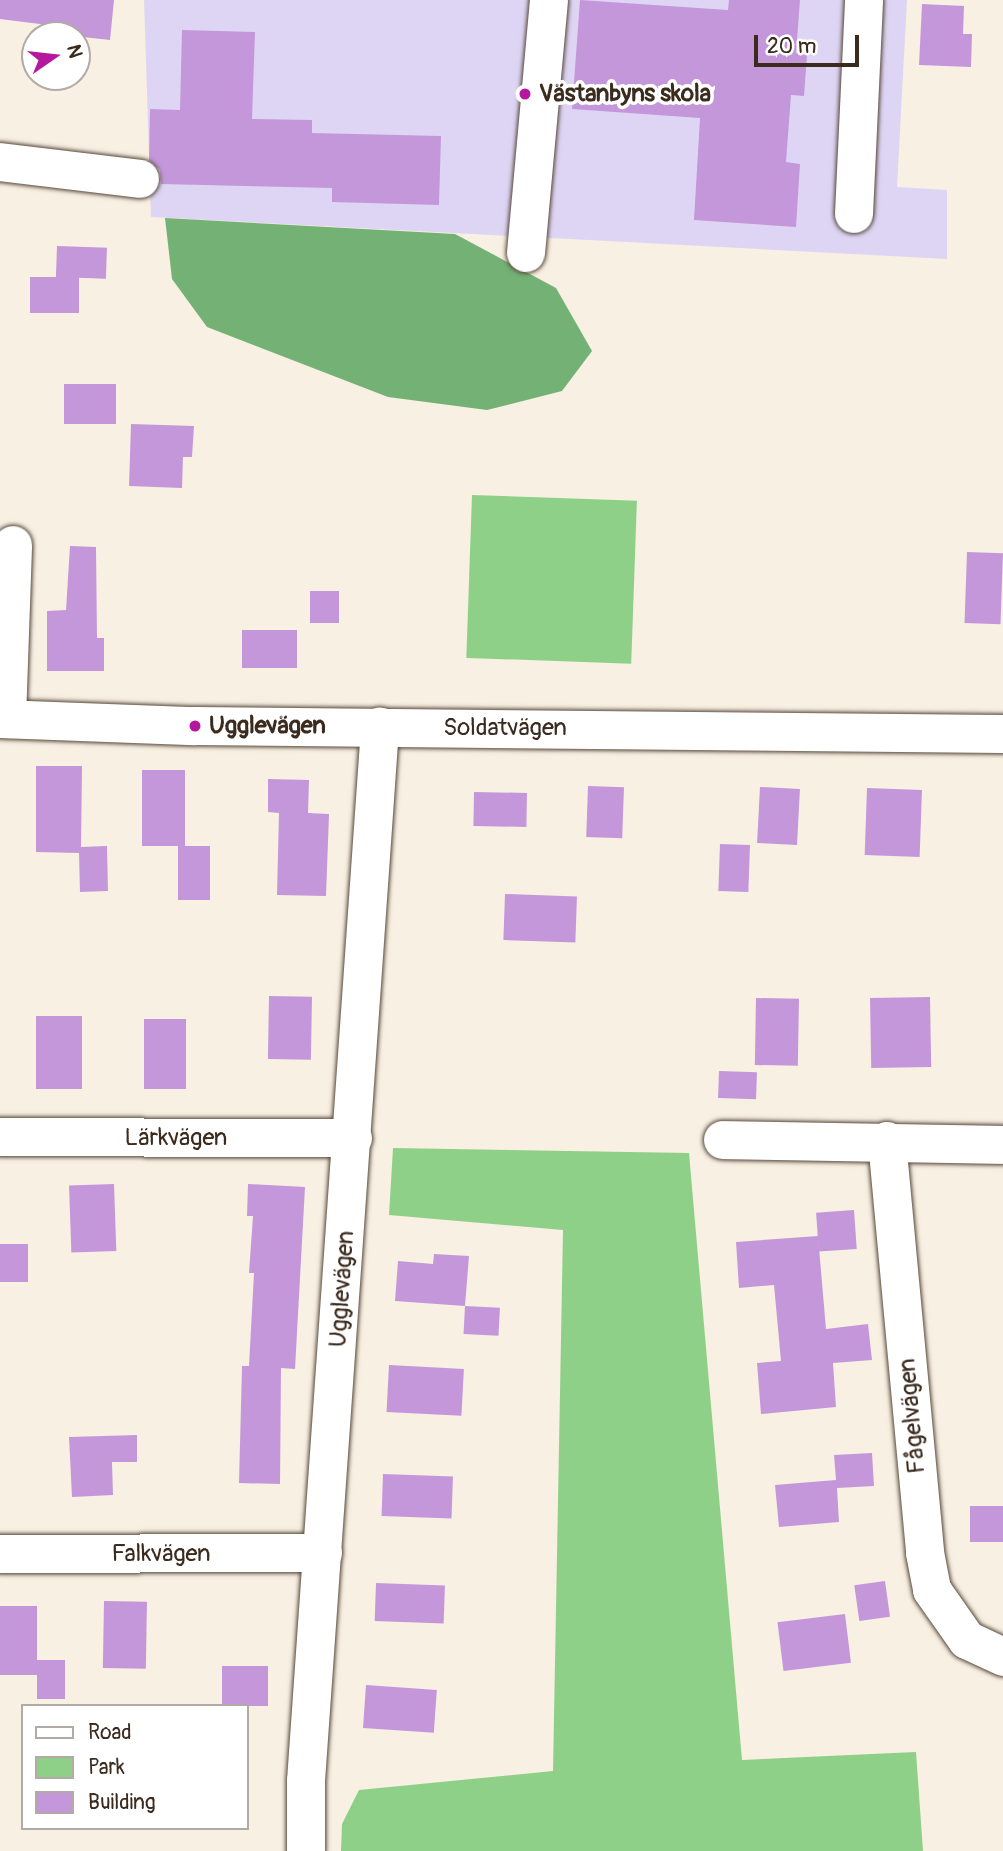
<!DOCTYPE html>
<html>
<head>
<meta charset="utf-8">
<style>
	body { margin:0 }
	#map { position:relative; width:1003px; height:1851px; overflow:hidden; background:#f8f0e2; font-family:Pangolin,sans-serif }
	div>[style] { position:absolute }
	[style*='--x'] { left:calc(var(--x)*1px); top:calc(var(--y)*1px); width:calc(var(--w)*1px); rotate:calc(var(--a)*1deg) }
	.built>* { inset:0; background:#ded5f5 }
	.green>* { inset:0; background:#8fd088; transform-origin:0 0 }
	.forest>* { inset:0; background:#73b274 }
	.building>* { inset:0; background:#c497da; transform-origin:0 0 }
	.roads { filter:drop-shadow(0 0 2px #57483b) drop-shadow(0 0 2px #57483b) }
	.minor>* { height:38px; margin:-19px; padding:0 19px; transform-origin:19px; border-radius:19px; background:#fff }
	.dots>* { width:19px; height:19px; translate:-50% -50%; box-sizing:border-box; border:4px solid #fff; border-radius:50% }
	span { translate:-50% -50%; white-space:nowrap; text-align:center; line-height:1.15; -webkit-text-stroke:7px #fff; paint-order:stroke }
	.poi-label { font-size:24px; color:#3b2a1e; font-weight:700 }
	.left { translate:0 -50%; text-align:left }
	.street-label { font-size:24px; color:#3b2a1e }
	.legend { position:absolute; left:21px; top:1704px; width:228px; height:126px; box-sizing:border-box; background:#fff; border:2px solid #b1aaa5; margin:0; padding:9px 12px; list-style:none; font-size:21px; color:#3b2a1e }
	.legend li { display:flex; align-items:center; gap:14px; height:35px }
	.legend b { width:35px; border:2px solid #b1aaa5 }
	.north { position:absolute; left:21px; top:21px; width:70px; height:70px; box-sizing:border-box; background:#fff; border:2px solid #b1aaa5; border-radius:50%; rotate:76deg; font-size:19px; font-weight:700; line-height:28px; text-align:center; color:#3b2a1e }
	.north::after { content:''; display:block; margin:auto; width:24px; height:32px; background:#b5179e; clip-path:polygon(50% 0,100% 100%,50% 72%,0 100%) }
	.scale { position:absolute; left:754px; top:35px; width:105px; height:32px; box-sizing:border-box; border:4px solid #3b2a1e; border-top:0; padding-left:9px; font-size:21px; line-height:24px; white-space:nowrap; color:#3b2a1e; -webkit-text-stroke:5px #fff; paint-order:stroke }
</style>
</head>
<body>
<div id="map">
	<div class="built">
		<div style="clip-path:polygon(144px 0,907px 0,897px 187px,947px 190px,947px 259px,151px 217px)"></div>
	</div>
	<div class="green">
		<div style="left:472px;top:495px;width:165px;height:163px;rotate:2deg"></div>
		<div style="clip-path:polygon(393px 1148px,689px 1153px,742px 1760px,916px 1752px,923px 1851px,341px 1851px,342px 1824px,359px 1790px,553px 1771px,563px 1230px,389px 1215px)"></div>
	</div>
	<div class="forest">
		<div style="clip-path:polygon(165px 218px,455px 234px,556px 288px,592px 351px,562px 391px,487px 410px,388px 397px,207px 327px,172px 279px)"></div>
	</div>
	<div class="building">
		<div style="clip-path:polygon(0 0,114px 0,110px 40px,56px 34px,56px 26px,0 19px)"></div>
		<div style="clip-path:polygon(580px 0,728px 10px,729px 0,800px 0,796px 53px,807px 55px,804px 96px,791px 95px,786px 162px,800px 164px,796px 227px,694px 220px,700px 118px,572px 109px)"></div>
		<div style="clip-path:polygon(922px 4px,964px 6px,963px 34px,972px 34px,971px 67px,919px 65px)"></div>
		<div style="clip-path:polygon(182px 30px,255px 32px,252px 119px,312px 120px,312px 133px,441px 136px,439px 205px,332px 202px,332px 188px,161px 184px,160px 170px,149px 160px,150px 109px,180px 110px)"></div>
		<div style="left:57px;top:246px;width:50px;height:31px;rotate:2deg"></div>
		<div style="left:30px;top:277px;width:49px;height:36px"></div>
		<div style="left:64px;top:384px;width:52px;height:40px"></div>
		<div style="clip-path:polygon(131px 424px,194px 426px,192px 457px,183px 457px,182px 488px,129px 486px)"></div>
		<div style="clip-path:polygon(70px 546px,96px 547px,97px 638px,104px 638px,104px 671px,47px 671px,47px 611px,66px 610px)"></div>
		<div style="left:967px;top:552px;width:36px;height:71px;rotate:2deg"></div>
		<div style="left:310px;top:591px;width:29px;height:32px"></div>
		<div style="left:242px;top:630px;width:55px;height:38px"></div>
		<div style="clip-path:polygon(36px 766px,82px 766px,81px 847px,107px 846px,108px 891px,80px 892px,79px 853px,36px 852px)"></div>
		<div style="left:142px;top:770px;width:43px;height:76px"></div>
		<div style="clip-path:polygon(268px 779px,309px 780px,308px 813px,329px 814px,326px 896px,277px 895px,279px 813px,268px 812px)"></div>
		<div style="left:588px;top:786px;width:36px;height:51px;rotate:2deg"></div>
		<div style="left:760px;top:787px;width:40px;height:56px;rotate:3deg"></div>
		<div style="left:867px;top:788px;width:55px;height:67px;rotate:2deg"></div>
		<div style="left:474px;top:792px;width:53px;height:34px;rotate:1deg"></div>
		<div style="left:720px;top:844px;width:30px;height:47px;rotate:2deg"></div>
		<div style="left:210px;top:846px;width:54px;height:32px;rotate:90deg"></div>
		<div style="left:505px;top:894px;width:72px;height:46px;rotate:2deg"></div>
		<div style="left:269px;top:996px;width:43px;height:63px;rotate:1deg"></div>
		<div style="left:930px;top:997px;width:70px;height:60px;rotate:89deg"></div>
		<div style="left:756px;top:998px;width:43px;height:67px;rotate:1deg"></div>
		<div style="left:36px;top:1016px;width:46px;height:73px"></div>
		<div style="left:144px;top:1019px;width:42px;height:70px"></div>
		<div style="left:719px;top:1071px;width:38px;height:27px;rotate:2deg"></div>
		<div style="left:114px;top:1184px;width:67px;height:45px;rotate:88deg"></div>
		<div style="clip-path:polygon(248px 1184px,305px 1187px,295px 1369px,281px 1368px,280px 1484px,239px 1483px,242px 1366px,249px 1366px,254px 1273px,249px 1273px,253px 1216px,247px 1216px)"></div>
		<div style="left:854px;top:1210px;width:39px;height:38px;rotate:86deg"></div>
		<div style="clip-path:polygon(818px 1236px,826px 1329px,868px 1324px,872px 1360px,833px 1363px,836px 1407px,761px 1414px,757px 1363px,781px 1361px,774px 1285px,739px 1288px,736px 1242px)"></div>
		<div style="left:0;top:1244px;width:28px;height:38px"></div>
		<div style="clip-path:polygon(434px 1254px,469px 1256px,465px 1306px,395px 1301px,398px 1261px,433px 1264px)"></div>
		<div style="left:465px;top:1306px;width:35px;height:28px;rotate:3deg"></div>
		<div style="left:389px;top:1365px;width:75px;height:47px;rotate:3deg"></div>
		<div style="clip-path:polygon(137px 1435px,137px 1462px,112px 1462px,113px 1495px,72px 1497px,69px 1437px)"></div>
		<div style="clip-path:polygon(872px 1453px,874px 1486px,837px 1488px,839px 1522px,779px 1527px,775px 1485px,836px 1480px,834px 1455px)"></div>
		<div style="left:383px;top:1474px;width:70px;height:42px;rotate:2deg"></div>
		<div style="left:1003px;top:1506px;width:36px;height:33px;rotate:90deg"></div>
		<div style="left:885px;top:1581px;width:36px;height:31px;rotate:82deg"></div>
		<div style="left:376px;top:1583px;width:69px;height:38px;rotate:2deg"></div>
		<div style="left:104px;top:1601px;width:43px;height:67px;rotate:1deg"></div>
		<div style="left:0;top:1606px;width:37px;height:69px"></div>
		<div style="left:845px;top:1614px;width:49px;height:68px;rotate:83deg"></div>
		<div style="left:37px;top:1660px;width:28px;height:39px"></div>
		<div style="left:222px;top:1666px;width:46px;height:40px"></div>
		<div style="left:366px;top:1685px;width:71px;height:43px;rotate:4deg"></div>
	</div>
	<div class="roads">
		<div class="minor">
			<div style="--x:0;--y:162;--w:141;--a:6.9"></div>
			<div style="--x:854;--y:214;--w:214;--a:-87.3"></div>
			<div style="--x:526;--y:253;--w:254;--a:-84.8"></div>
			<div style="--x:0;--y:719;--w:195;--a:2.1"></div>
			<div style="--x:195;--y:726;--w:808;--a:0.57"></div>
			<div style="--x:7;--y:719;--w:174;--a:-88"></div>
			<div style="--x:0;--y:1137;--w:353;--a:0.2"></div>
			<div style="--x:723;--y:1140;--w:280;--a:1"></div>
			<div style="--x:887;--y:1141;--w:414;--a:84.7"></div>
			<div style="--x:925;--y:1553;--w:38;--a:79"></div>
			<div style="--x:932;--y:1590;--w:61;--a:55"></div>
			<div style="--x:967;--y:1640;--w:40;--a:25"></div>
			<div style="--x:0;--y:1554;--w:323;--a:-0.2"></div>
			<div style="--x:306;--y:1851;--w:70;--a:-90"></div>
			<div style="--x:306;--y:1781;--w:1057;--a:-85.98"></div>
		</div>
	</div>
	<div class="dots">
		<div style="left:525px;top:94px;background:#b5179e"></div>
		<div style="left:195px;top:726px;background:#b5179e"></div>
	</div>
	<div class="poi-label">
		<span class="left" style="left:539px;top:94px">Västanbyns skola</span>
		<span class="left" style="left:209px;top:726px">Ugglevägen</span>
	</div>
	<div class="street-label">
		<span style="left:505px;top:728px">Soldatvägen</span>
		<span style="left:176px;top:1138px">Lärkvägen</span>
		<span style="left:342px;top:1289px;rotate:-86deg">Ugglevägen</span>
		<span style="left:912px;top:1416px;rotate:-95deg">Fågelvägen</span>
		<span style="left:161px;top:1554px">Falkvägen</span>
	</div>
	<ul class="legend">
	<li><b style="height:9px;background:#fff"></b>Road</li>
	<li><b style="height:19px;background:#8fd088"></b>Park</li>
	<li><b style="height:19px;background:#c497da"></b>Building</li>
	</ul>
	<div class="north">N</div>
	<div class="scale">20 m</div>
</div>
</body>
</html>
